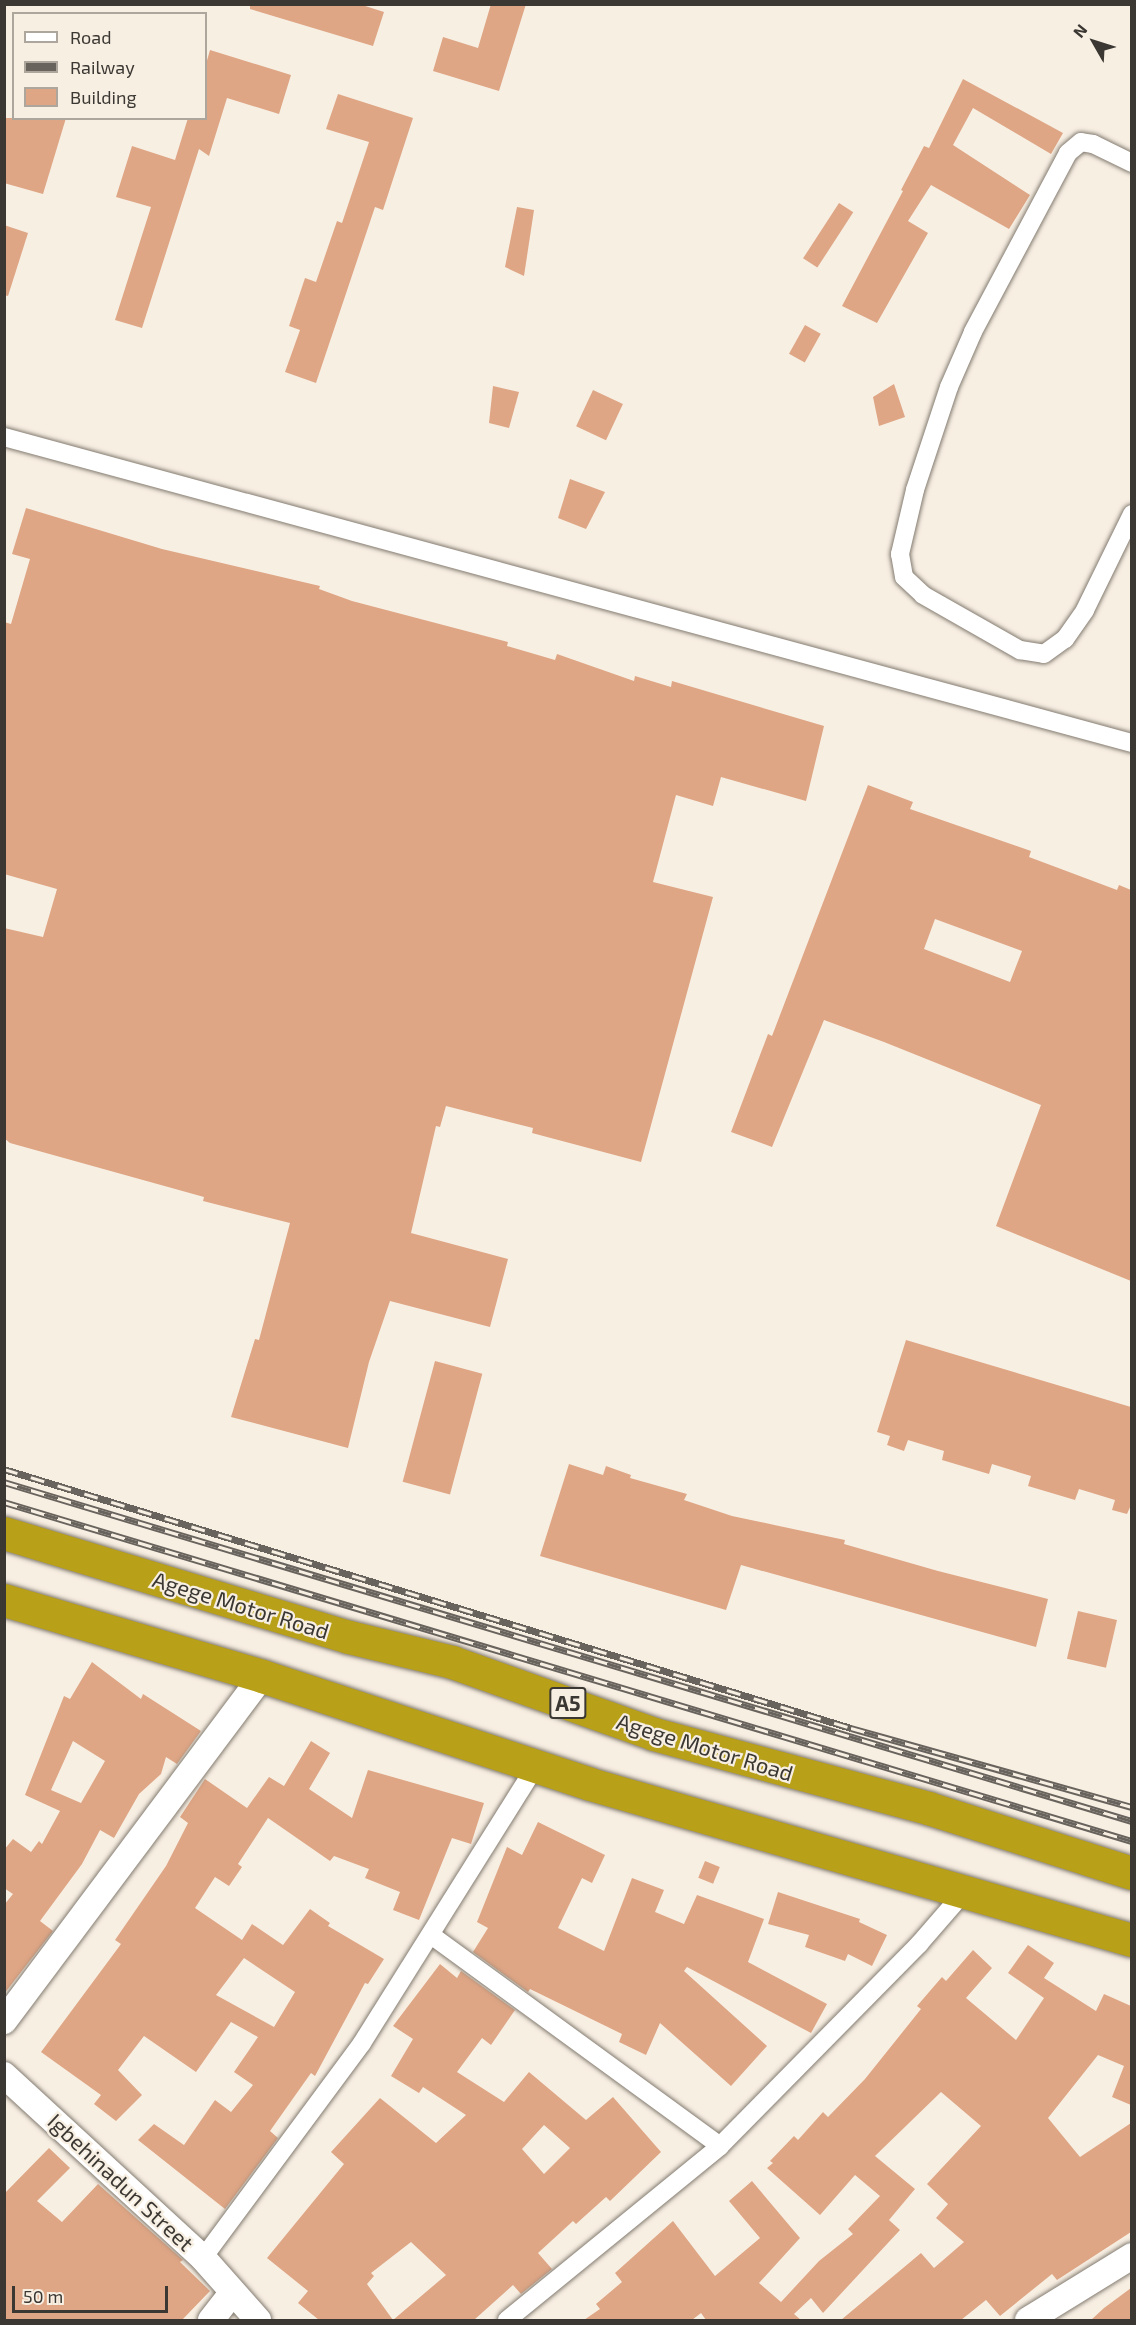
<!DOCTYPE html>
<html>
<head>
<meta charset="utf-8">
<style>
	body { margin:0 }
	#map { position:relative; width:1136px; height:2325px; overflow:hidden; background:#f8efe3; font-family:"Exo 2",sans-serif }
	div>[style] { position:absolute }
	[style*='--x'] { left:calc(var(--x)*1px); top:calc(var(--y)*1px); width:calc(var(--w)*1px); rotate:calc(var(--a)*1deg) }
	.building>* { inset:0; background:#dea685; transform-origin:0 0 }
	.roads { filter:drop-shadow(0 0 2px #837b70) drop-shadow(0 0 2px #837b70) }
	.street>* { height:18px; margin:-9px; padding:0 9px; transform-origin:9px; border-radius:9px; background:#fff }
	.secondary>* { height:26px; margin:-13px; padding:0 13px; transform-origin:13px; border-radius:13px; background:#fff }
	.highway>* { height:33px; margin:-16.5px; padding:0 16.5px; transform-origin:16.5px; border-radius:16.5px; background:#b8a019 }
	.rail>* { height:7px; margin-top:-3.5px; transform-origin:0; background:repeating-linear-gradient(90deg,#f8efe3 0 14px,#68635d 0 28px); box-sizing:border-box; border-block:2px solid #68635d }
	span { translate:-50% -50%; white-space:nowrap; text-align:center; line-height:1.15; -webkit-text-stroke:4.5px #f8efe3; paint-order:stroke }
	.shield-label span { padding:2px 4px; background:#f8efe3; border:2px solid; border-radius:4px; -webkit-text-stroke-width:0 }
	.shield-label { font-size:21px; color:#3b3833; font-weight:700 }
	.street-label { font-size:22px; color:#3b3833 }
	.frame { position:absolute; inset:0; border:6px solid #3b3833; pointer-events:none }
	.legend { position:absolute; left:12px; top:12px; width:195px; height:108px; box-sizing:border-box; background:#f8efe3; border:2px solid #aca69d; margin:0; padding:8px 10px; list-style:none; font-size:18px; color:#3b3833 }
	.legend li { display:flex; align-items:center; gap:12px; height:30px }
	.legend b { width:30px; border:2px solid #aca69d }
	.north { position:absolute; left:1064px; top:12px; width:60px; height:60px; -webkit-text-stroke:4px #f8efe3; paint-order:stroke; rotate:309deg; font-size:16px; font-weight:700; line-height:24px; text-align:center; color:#3b3833 }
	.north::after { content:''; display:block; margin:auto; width:21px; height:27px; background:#3b3833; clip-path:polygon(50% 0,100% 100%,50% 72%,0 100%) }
	.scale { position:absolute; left:12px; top:2286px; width:156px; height:27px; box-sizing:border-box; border:3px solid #3b3833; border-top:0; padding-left:8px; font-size:18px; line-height:21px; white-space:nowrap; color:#3b3833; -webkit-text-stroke:4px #f8efe3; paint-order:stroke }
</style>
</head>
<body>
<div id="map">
	<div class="building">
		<div style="clip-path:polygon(250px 4px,359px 4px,384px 12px,373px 46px,250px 9px)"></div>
		<div style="clip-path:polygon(491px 4px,526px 4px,499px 91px,433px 71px,443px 37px,478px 48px)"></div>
		<div style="clip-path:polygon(210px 50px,291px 75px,279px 114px,227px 98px,209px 156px,199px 149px,142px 328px,115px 320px,151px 207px,116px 197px,132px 146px,175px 160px,188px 118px,206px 118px,206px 64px)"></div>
		<div style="clip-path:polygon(963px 79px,1063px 133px,1051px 154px,973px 108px,953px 145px,1030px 195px,1009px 229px,931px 185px,908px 221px,928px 233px,877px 323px,842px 306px,903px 191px,901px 190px,924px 146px,929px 148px)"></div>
		<div style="clip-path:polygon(338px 94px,413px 118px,383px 210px,375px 207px,316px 383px,285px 372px,300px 330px,289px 326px,305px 278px,316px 282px,337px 221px,342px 223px,369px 142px,326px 129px)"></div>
		<div style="clip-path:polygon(4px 118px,66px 118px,43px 194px,4px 183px)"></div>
		<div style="left:839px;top:203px;width:17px;height:66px;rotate:33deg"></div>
		<div style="clip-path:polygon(517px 207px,534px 210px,524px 276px,505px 267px)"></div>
		<div style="clip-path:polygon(4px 225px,28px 233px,8px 296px,4px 295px)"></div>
		<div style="left:805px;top:325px;width:18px;height:33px;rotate:29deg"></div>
		<div style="clip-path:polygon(894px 384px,905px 417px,879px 426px,873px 397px)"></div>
		<div style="clip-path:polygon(493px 386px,519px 392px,509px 428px,489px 423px)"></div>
		<div style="left:593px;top:390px;width:33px;height:40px;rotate:25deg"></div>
		<div style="clip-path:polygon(570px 479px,605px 492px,586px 529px,558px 518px)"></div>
		<div style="clip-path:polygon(26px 508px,162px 549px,320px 586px,319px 589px,352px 601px,508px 642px,507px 646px,555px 660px,557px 654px,634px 681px,635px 676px,671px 687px,672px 681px,824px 726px,806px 801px,721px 777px,713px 806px,676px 795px,653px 882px,713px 897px,641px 1162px,532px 1133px,533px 1128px,446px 1106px,440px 1127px,436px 1126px,411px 1233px,508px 1259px,490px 1327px,390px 1301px,369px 1362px,348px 1448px,231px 1417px,255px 1339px,259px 1340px,290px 1223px,203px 1201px,204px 1197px,10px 1143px,4px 1138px,4px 928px,43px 937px,57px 889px,4px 874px,4px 622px,11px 624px,30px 559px,12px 554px)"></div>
		<div style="clip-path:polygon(evenodd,868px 785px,913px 802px,910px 809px,1031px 851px,1029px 857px,1117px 890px,1119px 885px,1131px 890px,1131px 1281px,996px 1226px,1041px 1105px,884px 1042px,824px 1020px,772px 1147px,731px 1132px,768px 1034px,772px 1036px,868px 785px,935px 919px,1022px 951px,1010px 982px,924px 949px,935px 919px)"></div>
		<div style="clip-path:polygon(906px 1340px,1131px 1407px,1131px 1505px,1127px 1514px,1112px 1510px,1115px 1500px,1079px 1489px,1075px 1500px,1028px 1486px,1031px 1476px,992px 1464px,989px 1474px,942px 1460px,944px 1451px,908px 1440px,904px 1451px,887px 1445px,890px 1436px,877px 1432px)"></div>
		<div style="left:435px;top:1361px;width:49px;height:125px;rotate:15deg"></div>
		<div style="clip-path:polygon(569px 1464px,603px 1475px,606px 1466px,631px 1475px,630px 1478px,687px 1494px,684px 1500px,732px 1516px,845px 1540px,844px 1544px,938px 1571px,1048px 1599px,1036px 1647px,741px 1565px,726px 1610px,540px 1556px)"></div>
		<div style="left:1078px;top:1611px;width:40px;height:49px;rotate:13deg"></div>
		<div style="clip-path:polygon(evenodd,92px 1662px,141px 1699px,143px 1694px,201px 1731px,177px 1764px,166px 1757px,161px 1774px,139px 1794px,114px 1838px,100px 1830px,82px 1864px,40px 1921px,53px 1931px,4px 1994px,4px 1905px,13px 1894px,4px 1888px,4px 1850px,13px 1839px,31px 1852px,39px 1841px,42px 1844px,60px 1811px,25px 1795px,64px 1696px,70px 1699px,92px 1662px,73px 1741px,105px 1761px,81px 1803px,51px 1790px,73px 1741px)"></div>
		<div style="clip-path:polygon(evenodd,311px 1741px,330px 1753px,309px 1789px,352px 1818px,368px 1770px,484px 1803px,471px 1844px,452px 1838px,419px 1920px,393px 1910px,400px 1892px,365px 1878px,369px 1869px,334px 1856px,330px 1861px,268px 1818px,238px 1864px,242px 1867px,229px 1886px,215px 1877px,195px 1908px,242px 1940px,252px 1924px,283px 1945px,310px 1909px,330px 1923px,328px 1926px,384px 1959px,368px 1984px,365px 1983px,315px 2076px,311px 2073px,270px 2131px,278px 2138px,225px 2209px,138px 2140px,154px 2124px,184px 2145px,215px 2100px,231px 2112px,253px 2085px,234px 2072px,258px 2037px,231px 2022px,196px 2072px,144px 2036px,118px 2070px,142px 2095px,116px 2121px,94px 2104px,101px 2095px,41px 2052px,121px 1944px,115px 1940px,166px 1866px,188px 1823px,180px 1817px,205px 1779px,247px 1808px,269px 1777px,284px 1786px,311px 1741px,244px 1958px,295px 1992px,274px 2027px,216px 1995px,244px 1958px)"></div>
		<div style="clip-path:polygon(538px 1822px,605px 1855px,592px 1883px,582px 1878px,558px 1928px,604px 1951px,632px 1878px,664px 1890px,655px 1912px,684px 1924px,697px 1895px,764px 1919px,748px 1962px,827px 2004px,811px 2033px,687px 1967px,684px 1971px,767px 2046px,731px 2086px,660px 2023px,646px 2055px,619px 2042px,622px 2034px,530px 1989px,528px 1992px,473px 1952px,488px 1928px,477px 1922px,507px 1847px,522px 1855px)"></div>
		<div style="left:705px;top:1861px;width:16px;height:18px;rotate:22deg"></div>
		<div style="clip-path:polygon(778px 1892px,860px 1919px,859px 1922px,887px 1935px,872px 1966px,848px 1954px,845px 1961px,805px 1947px,809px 1935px,768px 1924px)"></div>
		<div style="clip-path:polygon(1028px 1945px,1054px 1963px,1044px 1978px,1096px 2011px,1104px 1994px,1131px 2006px,1131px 2105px,1112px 2097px,1124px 2066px,1098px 2055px,1048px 2118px,1080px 2157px,1131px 2123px,1131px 2232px,1057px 2280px,1052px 2274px,1000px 2316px,986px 2300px,961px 2320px,841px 2320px,921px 2253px,934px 2268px,964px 2242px,936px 2218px,948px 2204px,927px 2184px,981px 2126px,941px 2092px,875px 2156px,915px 2189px,889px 2220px,900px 2230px,823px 2313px,811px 2298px,794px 2314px,801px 2320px,706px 2320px,701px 2313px,692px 2320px,584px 2320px,600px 2309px,596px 2304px,622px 2282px,615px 2273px,673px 2221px,715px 2276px,760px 2238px,729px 2201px,752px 2181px,800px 2238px,759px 2283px,781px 2302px,819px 2261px,853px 2234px,848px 2229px,880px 2196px,855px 2175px,820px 2215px,767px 2168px,773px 2163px,770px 2161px,794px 2136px,798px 2140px,823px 2112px,828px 2117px,865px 2079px,921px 2009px,917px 2006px,942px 1977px,946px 1981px,973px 1950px,992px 1968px,966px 1998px,1016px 2040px,1044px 1998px,1008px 1973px)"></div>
		<div style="clip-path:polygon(evenodd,440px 1964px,457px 1978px,461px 1971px,515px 2010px,491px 2045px,482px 2038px,457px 2072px,504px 2102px,529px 2072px,586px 2120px,613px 2097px,661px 2152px,610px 2201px,606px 2197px,576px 2224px,573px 2221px,538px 2253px,552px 2269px,521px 2294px,513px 2285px,474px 2320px,319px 2320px,298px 2303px,308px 2291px,267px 2258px,344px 2164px,331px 2152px,380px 2098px,436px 2143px,466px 2115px,423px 2087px,419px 2093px,391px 2076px,413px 2039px,393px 2026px,440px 1964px,544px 2125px,570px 2148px,544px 2174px,522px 2149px,544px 2125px,440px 1964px,411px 2242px,446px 2275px,393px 2320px,367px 2284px,374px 2276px,371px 2273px,411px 2242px)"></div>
		<div style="clip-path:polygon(49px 2148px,70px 2168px,37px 2201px,62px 2222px,98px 2184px,183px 2260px,180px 2262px,210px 2291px,182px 2320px,4px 2320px,4px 2194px)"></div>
		<div style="clip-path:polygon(1131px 2288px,1131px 2320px,1091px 2320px,1104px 2308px)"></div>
	</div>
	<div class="roads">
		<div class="street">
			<div style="--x:1132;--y:163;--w:43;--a:-154"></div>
			<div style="--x:1093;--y:144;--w:12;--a:-171"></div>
			<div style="--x:1081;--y:142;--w:17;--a:140"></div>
			<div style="--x:1068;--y:153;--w:203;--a:118"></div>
			<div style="--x:973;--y:332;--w:60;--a:113.6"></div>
			<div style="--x:949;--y:387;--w:108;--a:108.3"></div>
			<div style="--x:915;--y:490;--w:66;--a:103.2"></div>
			<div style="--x:900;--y:554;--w:23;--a:80"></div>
			<div style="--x:904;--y:577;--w:26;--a:43"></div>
			<div style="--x:923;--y:595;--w:112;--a:29.6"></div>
			<div style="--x:1020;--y:650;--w:24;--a:9"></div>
			<div style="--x:1044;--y:654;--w:26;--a:-36"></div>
			<div style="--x:1065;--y:639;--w:35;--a:-55"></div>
			<div style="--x:1085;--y:610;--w:107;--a:-63.9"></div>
			<div style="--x:4;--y:437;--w:1169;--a:15.18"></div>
			<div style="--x:431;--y:1935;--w:358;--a:36.1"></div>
			<div style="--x:203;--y:2258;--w:267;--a:-53.5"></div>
			<div style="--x:362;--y:2043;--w:329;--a:-57.9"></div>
			<div style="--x:507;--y:2320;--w:275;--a:-39.2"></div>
			<div style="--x:720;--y:2146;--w:284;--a:-45.4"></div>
			<div style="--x:919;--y:1944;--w:70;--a:-49"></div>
		</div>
		<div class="secondary">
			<div style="--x:4;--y:2021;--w:431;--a:-53.2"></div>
			<div style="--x:4;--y:2075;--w:270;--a:42.6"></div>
			<div style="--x:203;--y:2258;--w:83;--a:48.4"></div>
			<div style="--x:211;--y:2320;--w:34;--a:-52"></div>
			<div style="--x:1028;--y:2320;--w:122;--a:-31.6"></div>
		</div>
		<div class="highway">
			<div style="--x:4;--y:1533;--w:360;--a:16.8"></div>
			<div style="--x:349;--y:1637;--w:106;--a:13.6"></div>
			<div style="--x:452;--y:1662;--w:214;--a:19.6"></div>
			<div style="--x:654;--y:1734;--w:284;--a:15.1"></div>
			<div style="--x:928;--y:1808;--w:214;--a:17.7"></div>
			<div style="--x:4;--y:1600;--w:269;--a:16.4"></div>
			<div style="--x:262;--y:1676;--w:345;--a:18.2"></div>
			<div style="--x:590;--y:1784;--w:564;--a:16.06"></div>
		</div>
	</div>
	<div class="rail">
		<div style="--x:4;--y:1469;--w:886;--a:17"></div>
		<div style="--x:851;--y:1728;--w:292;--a:15.7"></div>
		<div style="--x:4;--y:1482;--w:1178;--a:16.73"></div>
		<div style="--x:4;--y:1502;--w:1178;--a:16.73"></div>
	</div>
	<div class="shield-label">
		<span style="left:568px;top:1703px">A5</span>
	</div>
	<div class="street-label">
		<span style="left:241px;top:1605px;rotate:17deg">Agege Motor Road</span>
		<span style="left:705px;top:1747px;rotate:17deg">Agege Motor Road</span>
		<span style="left:121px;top:2182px;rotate:43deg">Igbehinadun Street</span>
	</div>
	<div class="frame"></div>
	<ul class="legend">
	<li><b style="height:8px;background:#fff"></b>Road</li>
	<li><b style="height:8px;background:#68635d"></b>Railway</li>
	<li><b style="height:16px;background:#dea685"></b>Building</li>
	</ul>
	<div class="north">N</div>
	<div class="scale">50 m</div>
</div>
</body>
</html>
